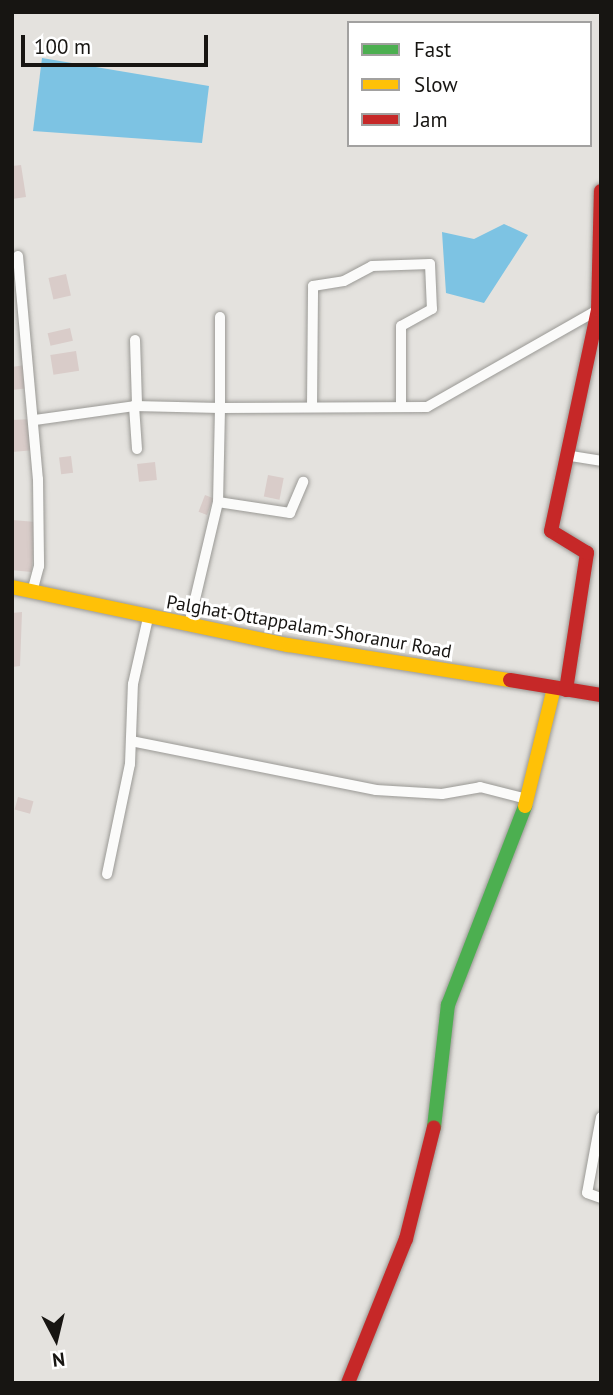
<!DOCTYPE html>
<html>
<head>
<meta charset="utf-8">
<style>
	body { margin:0 }
	#map { position:relative; width:613px; height:1395px; overflow:hidden; background:#e4e2de; font-family:"PT Sans",sans-serif }
	div>[style] { position:absolute }
	[style*='--x'] { left:calc(var(--x)*1px); top:calc(var(--y)*1px); width:calc(var(--w)*1px); rotate:calc(var(--a)*1deg) }
	.water>* { inset:0; background:#7dc3e3 }
	.building>* { inset:0; background:#d9ccc9; transform-origin:0 0 }
	.roads { filter:drop-shadow(0 0 2px #9a9995) drop-shadow(0 0 2px #9a9995) }
	.street>* { height:10px; margin:-5px; padding:0 5px; transform-origin:5px; border-radius:5px; background:#fbfbfa }
	.fast>* { height:14px; margin:-7px; padding:0 7px; transform-origin:7px; border-radius:7px; background:#4caf50 }
	.slow>* { height:14px; margin:-7px; padding:0 7px; transform-origin:7px; border-radius:7px; background:#ffc107 }
	.jam>* { height:14px; margin:-7px; padding:0 7px; transform-origin:7px; border-radius:7px; background:#c62828 }
	span { translate:-50% -50%; white-space:nowrap; text-align:center; line-height:1.15; -webkit-text-stroke:6px #fff; paint-order:stroke }
	.street-label { font-size:19px; color:#171512 }
	.frame { position:absolute; inset:0; border:14px solid #171512; pointer-events:none }
	.legend { position:absolute; left:347px; top:21px; width:245px; height:126px; box-sizing:border-box; background:#fff; border:2px solid #a2a1a0; margin:0; padding:9px 12px; list-style:none; font-size:21px; color:#171512 }
	.legend li { display:flex; align-items:center; gap:14px; height:35px }
	.legend b { width:35px; border:2px solid #a2a1a0 }
	.north { position:absolute; left:21px; top:1304px; width:70px; height:70px; -webkit-text-stroke:5px #fff; paint-order:stroke; rotate:173deg; font-size:19px; font-weight:700; line-height:28px; text-align:center; color:#171512 }
	.north::after { content:''; display:block; margin:auto; width:24px; height:32px; background:#171512; clip-path:polygon(50% 0,100% 100%,50% 72%,0 100%) }
	.scale { position:absolute; left:21px; top:35px; width:187px; height:32px; box-sizing:border-box; border:4px solid #171512; border-top:0; padding-left:9px; font-size:21px; line-height:24px; white-space:nowrap; color:#171512; -webkit-text-stroke:5px #fff; paint-order:stroke }
</style>
</head>
<body>
<div id="map">
	<div class="water">
		<div style="clip-path:polygon(42px 58px,209px 86px,202px 143px,33px 131px)"></div>
		<div style="clip-path:polygon(504px 224px,528px 235px,484px 303px,446px 293px,442px 232px,474px 239px)"></div>
	</div>
	<div class="building">
		<div style="clip-path:polygon(21px 165px,26px 197px,12px 199px,12px 166px)"></div>
		<div style="left:66px;top:274px;width:22px;height:18px;rotate:77deg"></div>
		<div style="left:70px;top:328px;width:13px;height:23px;rotate:77deg"></div>
		<div style="left:76px;top:351px;width:20px;height:26px;rotate:81deg"></div>
		<div style="clip-path:polygon(25px 365px,29px 388px,12px 390px,12px 367px)"></div>
		<div style="clip-path:polygon(32px 419px,35px 450px,12px 452px,12px 420px)"></div>
		<div style="left:71px;top:456px;width:17px;height:12px;rotate:83deg"></div>
		<div style="left:155px;top:462px;width:18px;height:18px;rotate:84deg"></div>
		<div style="left:268px;top:475px;width:16px;height:22px;rotate:11deg"></div>
		<div style="left:205px;top:495px;width:9px;height:18px;rotate:21deg"></div>
		<div style="left:12px;top:520px;width:24px;height:50px;rotate:5deg"></div>
		<div style="clip-path:polygon(22px 612px,20px 666px,12px 667px,12px 613px)"></div>
		<div style="left:18px;top:797px;width:16px;height:13px;rotate:15deg"></div>
	</div>
	<div class="roads">
		<div class="street">
			<div style="--x:18;--y:256;--w:224;--a:84.9"></div>
			<div style="--x:38;--y:479;--w:87;--a:89.3"></div>
			<div style="--x:39;--y:566;--w:27;--a:105"></div>
			<div style="--x:220;--y:317;--w:91;--a:90"></div>
			<div style="--x:220;--y:408;--w:207;--a:-0.3"></div>
			<div style="--x:427;--y:407;--w:197;--a:-29.6"></div>
			<div style="--x:135;--y:340;--w:65;--a:88.2"></div>
			<div style="--x:312;--y:407;--w:121;--a:-89.5"></div>
			<div style="--x:313;--y:286;--w:31;--a:-9"></div>
			<div style="--x:344;--y:281;--w:32;--a:-28"></div>
			<div style="--x:372;--y:266;--w:58;--a:-2"></div>
			<div style="--x:430;--y:264;--w:45;--a:87.5"></div>
			<div style="--x:432;--y:309;--w:35;--a:151"></div>
			<div style="--x:401;--y:326;--w:78;--a:90"></div>
			<div style="--x:35;--y:420;--w:100;--a:-8"></div>
			<div style="--x:137;--y:449;--w:43;--a:-94"></div>
			<div style="--x:134;--y:406;--w:86;--a:1.3"></div>
			<div style="--x:220;--y:408;--w:94;--a:91.2"></div>
			<div style="--x:218;--y:502;--w:126;--a:103.3"></div>
			<div style="--x:571;--y:456;--w:30;--a:9"></div>
			<div style="--x:218;--y:502;--w:73;--a:8.7"></div>
			<div style="--x:290;--y:513;--w:34;--a:-67"></div>
			<div style="--x:131;--y:741;--w:250;--a:11.3"></div>
			<div style="--x:376;--y:790;--w:66;--a:3.5"></div>
			<div style="--x:442;--y:794;--w:39;--a:-10"></div>
			<div style="--x:480;--y:787;--w:49;--a:14.3"></div>
			<div style="--x:107;--y:874;--w:112;--a:-78.2"></div>
			<div style="--x:130;--y:764;--w:80;--a:-87.9"></div>
			<div style="--x:133;--y:684;--w:68;--a:-77.2"></div>
			<div style="--x:601;--y:1117;--w:77;--a:100.4"></div>
			<div style="--x:587;--y:1193;--w:15;--a:20"></div>
		</div>
		<div class="fast">
			<div style="--x:434;--y:1127;--w:123;--a:-83.5"></div>
			<div style="--x:448;--y:1005;--w:213;--a:-68.8"></div>
		</div>
		<div class="slow">
			<div style="--x:12;--y:587;--w:282;--a:11.9"></div>
			<div style="--x:288;--y:645;--w:225;--a:9"></div>
			<div style="--x:525;--y:806;--w:122;--a:-76.2"></div>
		</div>
		<div class="jam">
			<div style="--x:510;--y:680;--w:92;--a:9.4"></div>
			<div style="--x:566;--y:690;--w:139;--a:-81.3"></div>
			<div style="--x:587;--y:553;--w:42;--a:-148.6"></div>
			<div style="--x:551;--y:531;--w:226;--a:-78"></div>
			<div style="--x:598;--y:310;--w:119;--a:-88.6"></div>
			<div style="--x:348;--y:1383;--w:155;--a:-68.1"></div>
			<div style="--x:406;--y:1239;--w:115;--a:-76"></div>
		</div>
	</div>
	<div class="street-label">
		<span style="left:309px;top:627px;rotate:10deg">Palghat-Ottappalam-Shoranur Road</span>
	</div>
	<div class="frame"></div>
	<ul class="legend">
	<li><b style="height:9px;background:#4caf50"></b>Fast</li>
	<li><b style="height:9px;background:#ffc107"></b>Slow</li>
	<li><b style="height:9px;background:#c62828"></b>Jam</li>
	</ul>
	<div class="north">N</div>
	<div class="scale">100 m</div>
</div>
</body>
</html>
